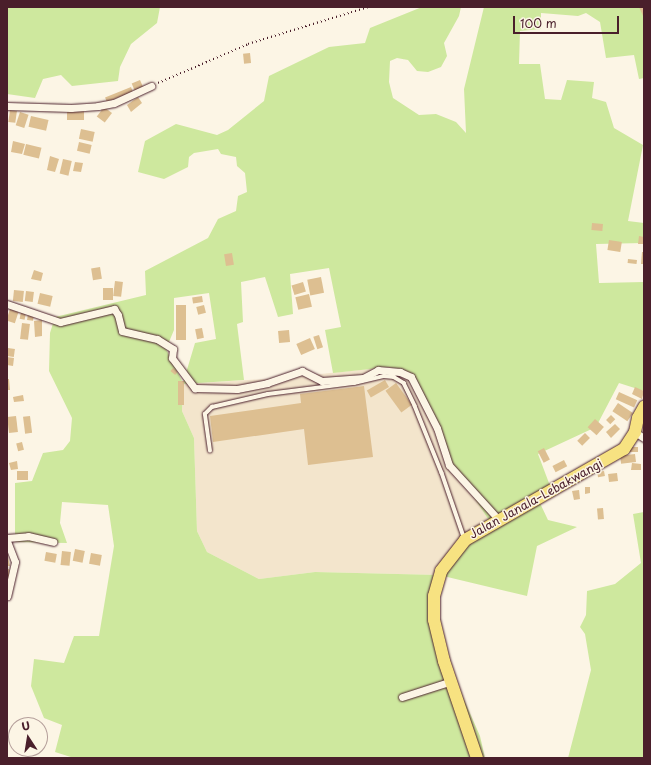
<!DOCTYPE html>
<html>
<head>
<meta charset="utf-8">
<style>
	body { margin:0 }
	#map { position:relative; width:651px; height:765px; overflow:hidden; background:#fcf5e5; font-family:"Playpen Sans",sans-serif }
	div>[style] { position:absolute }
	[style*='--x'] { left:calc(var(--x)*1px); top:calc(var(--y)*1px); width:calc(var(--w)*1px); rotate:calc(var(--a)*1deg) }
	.built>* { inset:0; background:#f3e5cc }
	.green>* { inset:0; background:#cee89e }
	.building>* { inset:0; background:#ddbf91; transform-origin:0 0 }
	.path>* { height:1.5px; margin-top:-0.75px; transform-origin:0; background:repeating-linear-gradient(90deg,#4a1f2b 0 1px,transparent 0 4px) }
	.roads { filter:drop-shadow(0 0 1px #4a1f2b) drop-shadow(0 0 1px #4a1f2b) }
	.lane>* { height:3.5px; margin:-1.75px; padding:0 1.75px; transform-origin:1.75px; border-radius:1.75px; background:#fcf5e5 }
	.street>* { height:7px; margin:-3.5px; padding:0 3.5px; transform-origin:3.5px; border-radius:3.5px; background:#fcf5e5 }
	.primary>* { height:12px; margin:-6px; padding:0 6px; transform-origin:6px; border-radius:6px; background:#f7e281 }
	span { translate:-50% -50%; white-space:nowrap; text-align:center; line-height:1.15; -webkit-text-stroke:3px #fcf5e5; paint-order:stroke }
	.street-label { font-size:12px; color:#4a1f2b }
	.frame { position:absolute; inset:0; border:8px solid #4a1f2b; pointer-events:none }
	.north { position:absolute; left:8px; top:717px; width:40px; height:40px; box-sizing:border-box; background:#fcf5e5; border:1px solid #b59f9b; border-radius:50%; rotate:348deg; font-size:11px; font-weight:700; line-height:16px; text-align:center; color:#4a1f2b }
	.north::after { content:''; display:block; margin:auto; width:14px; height:18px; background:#4a1f2b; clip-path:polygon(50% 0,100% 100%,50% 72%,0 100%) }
	.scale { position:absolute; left:513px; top:16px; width:106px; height:18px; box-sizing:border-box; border:2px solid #4a1f2b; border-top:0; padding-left:5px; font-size:12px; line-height:14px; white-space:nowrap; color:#4a1f2b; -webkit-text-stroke:3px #fcf5e5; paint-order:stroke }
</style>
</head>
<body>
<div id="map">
	<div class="built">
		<div style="clip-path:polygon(389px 367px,406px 373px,416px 387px,449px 460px,490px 522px,439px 575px,315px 572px,259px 579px,207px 552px,197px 531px,194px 438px,182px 411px,183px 384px,281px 378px)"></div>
	</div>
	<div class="green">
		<div style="clip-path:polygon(7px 7px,160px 7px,157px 23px,131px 44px,120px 67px,118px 81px,72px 86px,61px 75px,43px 79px,35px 98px,7px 94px)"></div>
		<div style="clip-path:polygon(evenodd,422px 7px,461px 7px,459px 16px,444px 43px,447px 56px,441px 67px,428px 72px,417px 71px,408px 60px,397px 58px,390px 61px,389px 82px,393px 98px,419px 115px,436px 114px,456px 122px,466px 133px,464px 89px,484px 7px,644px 7px,644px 78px,639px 79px,634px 55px,606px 58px,600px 22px,586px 13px,578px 16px,541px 13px,541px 29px,520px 31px,519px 64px,540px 64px,545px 99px,561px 100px,567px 80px,594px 82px,592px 98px,606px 102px,614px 128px,643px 145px,628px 221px,644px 223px,644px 243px,596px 244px,599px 283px,644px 282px,644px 391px,619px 383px,596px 427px,538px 454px,552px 491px,538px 499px,548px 520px,577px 527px,537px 546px,527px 596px,439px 575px,435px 610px,448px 663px,480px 736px,485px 758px,74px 758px,55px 752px,62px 725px,44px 718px,31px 686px,34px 659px,64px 663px,74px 636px,99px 636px,114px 546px,108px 505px,62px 502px,60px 523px,67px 543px,15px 542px,15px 483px,32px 481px,43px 453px,63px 450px,70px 441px,72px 418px,49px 371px,50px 333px,55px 317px,146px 295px,145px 271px,208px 238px,218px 219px,236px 211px,238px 196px,247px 192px,245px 173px,237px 166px,236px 157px,221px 154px,218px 149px,194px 153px,189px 157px,188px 167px,164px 179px,138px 172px,145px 141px,176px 124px,217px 135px,228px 130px,264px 101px,269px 76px,329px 47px,365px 43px,370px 28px,422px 7px,329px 268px,341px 327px,325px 330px,333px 373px,389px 367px,406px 373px,416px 387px,449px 460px,490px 522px,439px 575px,315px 572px,259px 579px,207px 552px,197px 531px,194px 438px,182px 411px,183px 384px,244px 380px,237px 324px,243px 322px,241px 282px,265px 277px,278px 317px,293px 314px,290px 274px,329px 268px,422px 7px,209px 293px,216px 339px,195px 343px,183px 383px,166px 349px,174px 330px,174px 298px,209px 293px)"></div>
		<div style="clip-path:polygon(644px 512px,644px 758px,568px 758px,591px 670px,585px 634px,580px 627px,586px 615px,587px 591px,615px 584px,641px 563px,633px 514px)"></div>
	</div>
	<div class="building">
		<div style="clip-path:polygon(639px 7px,644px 7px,644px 18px)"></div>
		<div style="left:250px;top:53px;width:10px;height:7px;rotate:84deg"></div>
		<div style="left:140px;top:80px;width:8px;height:9px;rotate:67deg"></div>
		<div style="left:131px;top:87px;width:5px;height:28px;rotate:68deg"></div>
		<div style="clip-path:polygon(138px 97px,142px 103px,131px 112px,127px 105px)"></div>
		<div style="left:104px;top:107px;width:10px;height:12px;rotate:37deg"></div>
		<div style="left:10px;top:110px;width:7px;height:12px;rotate:8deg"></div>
		<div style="left:67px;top:110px;width:17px;height:10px"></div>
		<div style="left:20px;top:112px;width:9px;height:14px;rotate:18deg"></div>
		<div style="left:31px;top:116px;width:18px;height:11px;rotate:13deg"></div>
		<div style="left:81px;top:129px;width:14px;height:10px;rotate:12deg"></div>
		<div style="clip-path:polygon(13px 141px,25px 144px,22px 154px,11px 152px)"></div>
		<div style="left:79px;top:142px;width:13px;height:9px;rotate:13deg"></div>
		<div style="left:26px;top:144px;width:16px;height:11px;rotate:14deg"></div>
		<div style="clip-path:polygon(50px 156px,59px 159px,55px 172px,47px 170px)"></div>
		<div style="left:63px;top:159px;width:9px;height:15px;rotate:13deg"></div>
		<div style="clip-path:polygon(75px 162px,83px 163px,81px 172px,73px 171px)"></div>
		<div style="left:592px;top:223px;width:11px;height:7px;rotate:5deg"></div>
		<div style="clip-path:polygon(639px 236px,644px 237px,644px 244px,638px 244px)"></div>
		<div style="left:609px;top:240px;width:13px;height:10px;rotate:9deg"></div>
		<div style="clip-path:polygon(642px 252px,644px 252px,644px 264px,641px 264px)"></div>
		<div style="left:232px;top:253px;width:12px;height:8px;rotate:81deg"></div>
		<div style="left:628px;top:259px;width:9px;height:4px;rotate:6deg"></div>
		<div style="left:100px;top:267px;width:12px;height:9px;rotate:81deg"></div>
		<div style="clip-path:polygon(34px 270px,43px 273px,41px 281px,31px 279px)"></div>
		<div style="left:321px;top:277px;width:16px;height:14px;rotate:79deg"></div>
		<div style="left:115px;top:281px;width:8px;height:15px;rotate:7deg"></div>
		<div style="left:303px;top:282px;width:10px;height:12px;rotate:73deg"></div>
		<div style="left:103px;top:288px;width:10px;height:12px"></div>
		<div style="left:14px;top:290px;width:10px;height:11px;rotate:6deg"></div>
		<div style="left:26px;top:291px;width:8px;height:10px;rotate:7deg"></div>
		<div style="left:40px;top:293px;width:13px;height:11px;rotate:13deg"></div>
		<div style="left:309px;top:294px;width:13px;height:14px;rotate:77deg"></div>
		<div style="left:202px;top:296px;width:6px;height:10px;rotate:81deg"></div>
		<div style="left:176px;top:305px;width:10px;height:35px"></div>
		<div style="left:204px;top:305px;width:8px;height:8px;rotate:76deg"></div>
		<div style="left:10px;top:309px;width:9px;height:12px;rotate:18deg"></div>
		<div style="left:21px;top:312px;width:5px;height:7px;rotate:11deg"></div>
		<div style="left:28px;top:314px;width:6px;height:6px;rotate:9deg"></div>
		<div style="clip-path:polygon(42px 320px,42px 336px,35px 337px,34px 321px)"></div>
		<div style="left:22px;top:323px;width:8px;height:16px;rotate:7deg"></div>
		<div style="left:202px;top:328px;width:10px;height:7px;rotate:79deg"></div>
		<div style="left:289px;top:330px;width:12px;height:11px;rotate:85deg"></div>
		<div style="left:319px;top:335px;width:13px;height:6px;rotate:72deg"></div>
		<div style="left:310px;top:338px;width:12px;height:15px;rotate:66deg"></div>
		<div style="left:8px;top:348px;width:7px;height:8px;rotate:8deg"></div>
		<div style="clip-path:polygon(7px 357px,14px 358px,13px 366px,7px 365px)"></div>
		<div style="left:173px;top:368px;width:6px;height:4px;rotate:39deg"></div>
		<div style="clip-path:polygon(7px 379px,9px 379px,10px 390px,7px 390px)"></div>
		<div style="left:385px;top:380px;width:8px;height:21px;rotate:60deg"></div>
		<div style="left:178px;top:381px;width:6px;height:24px"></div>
		<div style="left:396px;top:383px;width:27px;height:13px;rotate:54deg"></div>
		<div style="clip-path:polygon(364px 386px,373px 457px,308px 465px,304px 429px,213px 442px,210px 416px,301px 403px,300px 394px)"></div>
		<div style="clip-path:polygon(635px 387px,644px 391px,642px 399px,632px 394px)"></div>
		<div style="left:619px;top:392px;width:20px;height:8px;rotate:24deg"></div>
		<div style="clip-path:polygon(23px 395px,24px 401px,14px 402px,13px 397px)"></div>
		<div style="left:618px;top:403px;width:18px;height:10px;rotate:34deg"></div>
		<div style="left:611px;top:415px;width:6px;height:7px;rotate:45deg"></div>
		<div style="left:16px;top:416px;width:16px;height:9px;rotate:83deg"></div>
		<div style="left:30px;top:416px;width:17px;height:7px;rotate:83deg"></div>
		<div style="left:595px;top:419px;width:12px;height:11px;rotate:42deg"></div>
		<div style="clip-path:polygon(615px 424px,620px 429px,611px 438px,606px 432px)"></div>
		<div style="left:585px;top:433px;width:7px;height:11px;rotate:45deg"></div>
		<div style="left:22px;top:442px;width:8px;height:6px;rotate:76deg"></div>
		<div style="left:638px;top:447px;width:5px;height:11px;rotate:90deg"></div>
		<div style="left:544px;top:448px;width:13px;height:7px;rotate:63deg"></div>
		<div style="left:635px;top:454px;width:8px;height:15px;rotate:83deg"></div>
		<div style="left:564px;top:460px;width:7px;height:13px;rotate:63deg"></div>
		<div style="clip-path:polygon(17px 461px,18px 469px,11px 470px,9px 463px)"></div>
		<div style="clip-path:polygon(632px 463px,641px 464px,641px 470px,631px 470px)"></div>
		<div style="left:17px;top:471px;width:11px;height:9px"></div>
		<div style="left:604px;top:471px;width:5px;height:7px;rotate:79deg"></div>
		<div style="left:617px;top:473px;width:8px;height:9px;rotate:83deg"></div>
		<div style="clip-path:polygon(585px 487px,590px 487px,590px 493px,585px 494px)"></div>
		<div style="clip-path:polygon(579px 490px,580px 499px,574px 500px,572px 491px)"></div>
		<div style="left:603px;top:508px;width:11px;height:6px;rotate:85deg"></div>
		<div style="left:75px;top:549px;width:10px;height:12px;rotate:11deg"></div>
		<div style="left:62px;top:551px;width:9px;height:14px;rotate:6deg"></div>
		<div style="left:46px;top:552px;width:11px;height:9px;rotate:10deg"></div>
		<div style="clip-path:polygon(7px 553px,10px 566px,7px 566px)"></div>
		<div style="left:91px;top:553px;width:11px;height:11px;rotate:10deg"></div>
		<div style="clip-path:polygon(7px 569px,9px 569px,10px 581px,7px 582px)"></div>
	</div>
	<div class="path">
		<div style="--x:158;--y:83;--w:98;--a:-23.4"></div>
		<div style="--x:248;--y:44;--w:126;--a:-17.1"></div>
	</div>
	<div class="roads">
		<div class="lane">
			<div style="--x:210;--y:451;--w:37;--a:-98"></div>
			<div style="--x:205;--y:414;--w:10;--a:-45"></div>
			<div style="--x:212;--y:407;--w:57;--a:-13.1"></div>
			<div style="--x:268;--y:394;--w:87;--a:-7.3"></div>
			<div style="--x:354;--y:383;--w:31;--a:-13"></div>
			<div style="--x:384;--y:376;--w:10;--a:6"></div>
			<div style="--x:394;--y:377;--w:12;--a:31"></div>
			<div style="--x:404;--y:383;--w:25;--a:64"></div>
			<div style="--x:415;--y:406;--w:72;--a:68.1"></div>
			<div style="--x:442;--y:473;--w:68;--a:71"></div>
		</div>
		<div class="street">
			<div style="--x:7;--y:106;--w:64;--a:1.8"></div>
			<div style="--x:71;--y:108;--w:27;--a:-4"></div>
			<div style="--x:98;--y:106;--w:16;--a:-11"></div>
			<div style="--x:114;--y:103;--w:41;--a:-24.7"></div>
			<div style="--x:7;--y:304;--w:56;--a:18.8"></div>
			<div style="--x:60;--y:322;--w:56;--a:-13.5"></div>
			<div style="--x:114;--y:309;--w:7;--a:56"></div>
			<div style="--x:118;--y:315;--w:16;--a:76"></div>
			<div style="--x:122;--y:331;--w:36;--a:13"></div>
			<div style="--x:157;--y:339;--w:19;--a:32"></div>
			<div style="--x:173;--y:349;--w:9;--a:96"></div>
			<div style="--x:172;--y:358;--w:38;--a:53"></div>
			<div style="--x:195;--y:388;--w:42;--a:1.4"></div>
			<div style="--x:237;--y:389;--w:31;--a:-11"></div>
			<div style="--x:267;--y:383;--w:37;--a:-19"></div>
			<div style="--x:302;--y:371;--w:22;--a:27"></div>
			<div style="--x:322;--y:381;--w:41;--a:-4.2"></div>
			<div style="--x:363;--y:378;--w:17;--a:-28"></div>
			<div style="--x:378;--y:370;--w:22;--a:5"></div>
			<div style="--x:400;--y:372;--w:12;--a:24"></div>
			<div style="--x:411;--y:377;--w:57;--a:63"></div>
			<div style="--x:437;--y:428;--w:39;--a:72"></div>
			<div style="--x:449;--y:465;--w:74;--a:47.7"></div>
			<div style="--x:635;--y:432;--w:11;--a:34"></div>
			<div style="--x:7;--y:538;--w:21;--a:-5"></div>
			<div style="--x:28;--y:536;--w:26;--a:13"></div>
			<div style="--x:7;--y:541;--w:22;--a:69"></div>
			<div style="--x:15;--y:562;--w:35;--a:103"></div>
			<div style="--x:402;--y:697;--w:52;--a:-17.7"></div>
		</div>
		<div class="primary">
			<div style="--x:477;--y:758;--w:102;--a:-108.8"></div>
			<div style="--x:444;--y:661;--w:42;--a:-103.7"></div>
			<div style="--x:434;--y:620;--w:24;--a:-90"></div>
			<div style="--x:434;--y:596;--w:26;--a:-74"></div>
			<div style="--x:441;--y:571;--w:39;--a:-52"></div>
			<div style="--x:465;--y:540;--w:183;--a:-29.8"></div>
			<div style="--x:624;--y:449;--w:20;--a:-57"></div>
			<div style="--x:635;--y:432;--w:14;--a:-78"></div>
			<div style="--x:638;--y:418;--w:13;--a:-61"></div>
		</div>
	</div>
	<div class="street-label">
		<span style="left:536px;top:499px;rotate:-29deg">Jalan Janala–Lebakwangi</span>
	</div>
	<div class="frame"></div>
	<div class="north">U</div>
	<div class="scale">100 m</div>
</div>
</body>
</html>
